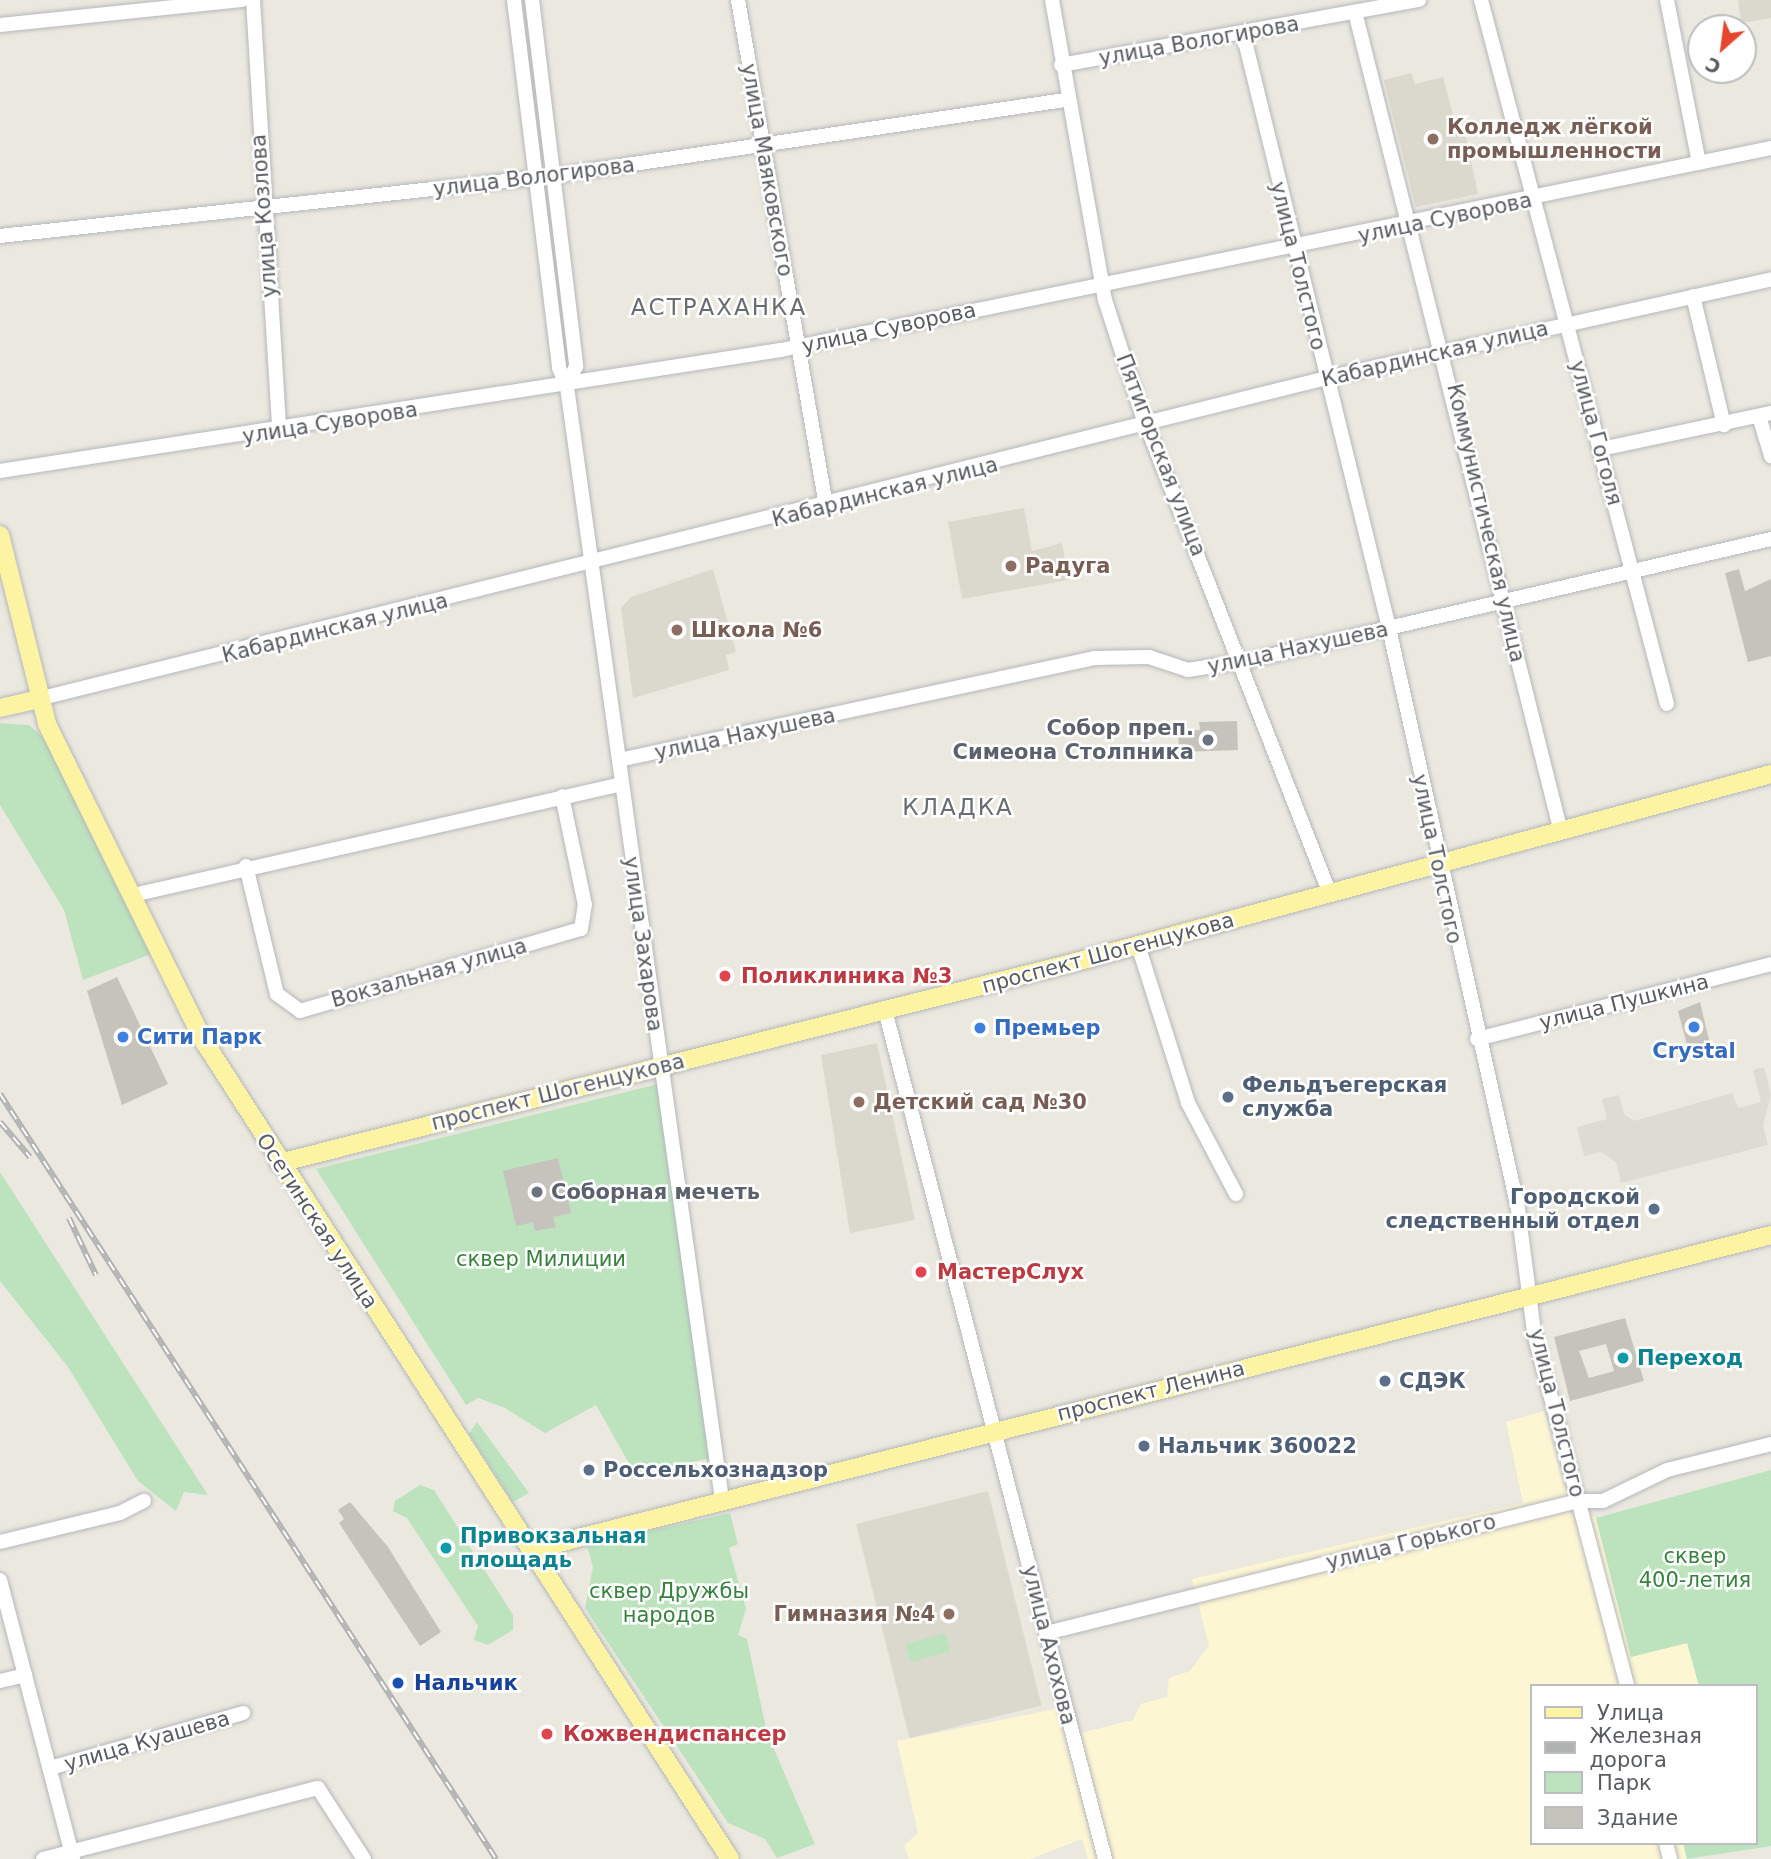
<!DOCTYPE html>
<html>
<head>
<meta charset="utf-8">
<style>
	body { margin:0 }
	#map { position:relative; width:1771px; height:1859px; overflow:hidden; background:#ebe9df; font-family:"DejaVu Sans",sans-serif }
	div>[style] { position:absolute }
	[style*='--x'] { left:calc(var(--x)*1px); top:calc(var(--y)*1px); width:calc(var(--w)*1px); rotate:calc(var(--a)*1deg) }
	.commercial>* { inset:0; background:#fdf6d3 }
	.industrial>* { inset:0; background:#dcdbd4 }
	.education>* { inset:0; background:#dbd8cd; transform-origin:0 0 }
	.green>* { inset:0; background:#bce3be; transform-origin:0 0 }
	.building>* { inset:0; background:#c6c3bd }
	.roads { filter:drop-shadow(0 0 2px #b5b7bc) drop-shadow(0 0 2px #b5b7bc) }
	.minor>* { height:14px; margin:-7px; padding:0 7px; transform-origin:7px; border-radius:7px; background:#fff }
	.major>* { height:18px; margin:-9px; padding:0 9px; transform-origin:9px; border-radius:9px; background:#fdf4a3 }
	.rail>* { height:6px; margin-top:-3px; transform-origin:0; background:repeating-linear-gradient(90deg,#fff 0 10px,#b1b2b2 0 20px); box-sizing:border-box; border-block:2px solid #b1b2b2 }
	.dots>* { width:19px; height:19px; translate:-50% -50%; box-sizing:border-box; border:4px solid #fff; border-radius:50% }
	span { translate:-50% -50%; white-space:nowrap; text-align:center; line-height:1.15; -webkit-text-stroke:5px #fff; paint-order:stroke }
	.street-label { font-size:21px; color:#585b60 }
	.education-label { font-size:21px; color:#785e54; font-weight:700 }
	.left { translate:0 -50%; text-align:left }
	.right { translate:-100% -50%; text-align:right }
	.worship-label { font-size:21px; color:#5b616d; font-weight:700 }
	.health-label { font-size:21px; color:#be3a42; font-weight:700 }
	.shop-label { font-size:21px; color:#366cbe; font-weight:700 }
	.service-label { font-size:21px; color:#4e5e75; font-weight:700 }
	.park-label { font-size:21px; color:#36823e }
	.culture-label { font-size:21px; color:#0d838f; font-weight:700 }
	.transit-label { font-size:21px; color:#164399; font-weight:700 }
	.neighbourhood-label { font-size:23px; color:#696d72; letter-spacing:2px }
	.legend { position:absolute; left:1530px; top:1684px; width:228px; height:161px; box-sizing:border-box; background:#fff; border:2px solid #bcbdbf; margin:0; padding:9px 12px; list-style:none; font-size:21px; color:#585b60 }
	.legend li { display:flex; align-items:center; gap:14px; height:35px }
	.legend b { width:35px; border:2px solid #bcbdbf }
	.north { position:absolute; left:1687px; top:14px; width:70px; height:70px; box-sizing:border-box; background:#fff; border:2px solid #bcbdbf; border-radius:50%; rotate:208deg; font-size:19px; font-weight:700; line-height:28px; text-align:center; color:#585b60 }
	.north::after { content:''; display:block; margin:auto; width:24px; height:32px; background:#e5462c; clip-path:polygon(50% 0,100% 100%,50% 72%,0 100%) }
</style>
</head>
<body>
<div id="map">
	<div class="commercial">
		<div style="clip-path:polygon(1544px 1411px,1563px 1486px,1596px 1518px,1631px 1656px,1688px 1643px,1699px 1686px,1531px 1686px,1531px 1843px,1683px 1843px,1687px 1859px,1088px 1859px,1082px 1839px,1030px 1859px,909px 1859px,904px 1846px,918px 1833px,897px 1741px,1065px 1707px,1073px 1735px,1133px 1720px,1141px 1704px,1167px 1697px,1169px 1678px,1190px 1671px,1209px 1646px,1192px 1579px,1523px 1503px,1506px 1422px)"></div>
	</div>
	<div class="industrial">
		<div style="clip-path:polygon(1764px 1067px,1771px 1095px,1763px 1125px,1768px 1145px,1621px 1183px,1616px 1162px,1601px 1152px,1584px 1156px,1577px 1127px,1607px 1119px,1602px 1099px,1619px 1095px,1624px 1114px,1634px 1121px,1732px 1093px,1738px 1108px,1761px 1102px,1753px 1070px)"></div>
	</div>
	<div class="education">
		<div style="clip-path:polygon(1738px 0,1771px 0,1771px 18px,1741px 23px)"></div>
		<div style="clip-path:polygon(1411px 73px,1415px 84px,1443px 77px,1458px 133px,1465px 132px,1478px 194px,1416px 207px,1384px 80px)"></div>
		<div style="clip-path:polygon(1024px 508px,1032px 551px,1062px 543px,1068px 580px,962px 599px,948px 522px)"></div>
		<div style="clip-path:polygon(713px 569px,736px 652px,726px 655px,729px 670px,633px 698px,621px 608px,631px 597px)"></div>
		<div style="clip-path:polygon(877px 1043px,915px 1220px,850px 1233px,821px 1055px)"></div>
		<div style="left:988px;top:1491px;width:221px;height:136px;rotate:76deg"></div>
	</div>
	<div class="green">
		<div style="clip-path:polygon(0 723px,29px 725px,45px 739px,154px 953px,83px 980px,64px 910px,0 805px)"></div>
		<div style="clip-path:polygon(662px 1083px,710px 1458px,635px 1474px,596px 1405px,545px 1433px,505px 1408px,478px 1398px,466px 1405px,316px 1169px)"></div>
		<div style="clip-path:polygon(0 1172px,208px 1495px,184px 1492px,176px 1511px,138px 1481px,68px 1367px,0 1281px)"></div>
		<div style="clip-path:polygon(477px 1422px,529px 1493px,513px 1502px,469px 1434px)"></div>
		<div style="clip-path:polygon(1771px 1470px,1771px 1846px,1687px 1859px,1683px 1843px,1755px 1843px,1755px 1686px,1699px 1686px,1687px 1643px,1631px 1657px,1596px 1518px)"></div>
		<div style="clip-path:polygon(420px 1485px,434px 1490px,513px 1615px,513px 1630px,488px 1645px,474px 1640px,478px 1626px,407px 1518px,393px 1511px,395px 1501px)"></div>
		<div style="clip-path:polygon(730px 1513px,738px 1544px,729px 1548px,746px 1609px,738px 1635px,747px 1639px,767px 1733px,815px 1844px,777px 1858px,765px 1839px,728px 1823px,585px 1608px,593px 1567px,587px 1545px)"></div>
		<div style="left:945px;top:1633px;width:19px;height:41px;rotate:74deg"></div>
	</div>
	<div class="building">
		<div style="clip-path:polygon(1739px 569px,1745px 591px,1771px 579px,1771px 656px,1748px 662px,1725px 573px)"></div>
		<div style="clip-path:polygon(1237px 721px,1238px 750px,1179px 752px,1178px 731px,1200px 730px,1199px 722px)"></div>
		<div style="clip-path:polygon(117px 977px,168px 1084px,122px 1105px,87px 991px)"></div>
		<div style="clip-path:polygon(1700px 1002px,1710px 1044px,1687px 1045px,1678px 1011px)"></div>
		<div style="clip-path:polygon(558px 1158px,571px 1213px,553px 1217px,556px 1227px,535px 1231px,533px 1222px,516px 1226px,503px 1171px)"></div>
		<div style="clip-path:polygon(evenodd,1625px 1318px,1644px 1381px,1570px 1401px,1554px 1337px,1625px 1318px,1606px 1344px,1614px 1371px,1589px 1378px,1579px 1351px,1606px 1344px)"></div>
		<div style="clip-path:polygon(350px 1502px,388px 1547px,441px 1632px,420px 1646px,339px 1523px,344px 1519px,338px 1510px)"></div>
	</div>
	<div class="roads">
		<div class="minor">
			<div style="--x:253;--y:0;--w:432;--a:86.5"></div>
			<div style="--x:514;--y:0;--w:371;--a:83"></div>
			<div style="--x:559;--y:368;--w:21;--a:67"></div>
			<div style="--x:567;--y:387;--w:1124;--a:82.07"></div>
			<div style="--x:532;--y:0;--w:369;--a:83.1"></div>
			<div style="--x:576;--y:366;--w:23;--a:113"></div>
			<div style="--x:738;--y:0;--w:514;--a:80.13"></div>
			<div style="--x:1052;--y:0;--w:305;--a:80"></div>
			<div style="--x:1105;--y:300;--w:120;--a:72"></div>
			<div style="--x:1142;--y:414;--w:516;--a:68.61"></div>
			<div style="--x:1481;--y:0;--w:728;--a:75.2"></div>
			<div style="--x:1667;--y:0;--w:166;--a:78.9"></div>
			<div style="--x:1355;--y:12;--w:845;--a:75.9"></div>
			<div style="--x:0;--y:25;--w:243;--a:-5.9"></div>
			<div style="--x:1243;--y:33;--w:613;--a:76.21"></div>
			<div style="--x:1389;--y:628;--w:595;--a:77.48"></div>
			<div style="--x:1518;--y:1209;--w:125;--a:82.6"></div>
			<div style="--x:1534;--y:1333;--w:365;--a:75.2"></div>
			<div style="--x:1061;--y:65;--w:364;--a:-10.3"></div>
			<div style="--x:0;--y:236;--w:555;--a:-6.2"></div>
			<div style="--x:552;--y:176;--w:519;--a:-8.43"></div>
			<div style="--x:1693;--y:296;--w:133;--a:76.5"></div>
			<div style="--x:1759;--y:416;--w:42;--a:73.3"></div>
			<div style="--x:1601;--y:449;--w:174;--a:-12"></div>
			<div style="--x:0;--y:471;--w:790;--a:-8.81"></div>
			<div style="--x:781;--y:350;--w:1010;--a:-11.53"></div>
			<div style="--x:38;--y:699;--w:1327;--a:-13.99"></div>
			<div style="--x:1326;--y:378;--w:456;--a:-12.5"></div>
			<div style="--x:619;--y:760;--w:486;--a:-12.1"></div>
			<div style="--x:1094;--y:658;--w:55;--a:-1"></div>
			<div style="--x:1149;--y:657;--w:41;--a:18.4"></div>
			<div style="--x:1188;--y:670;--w:64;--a:-9"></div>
			<div style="--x:1251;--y:660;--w:534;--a:-13.1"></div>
			<div style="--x:246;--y:866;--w:132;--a:76.4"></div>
			<div style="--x:277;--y:994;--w:29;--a:36"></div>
			<div style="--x:300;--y:1011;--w:293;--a:-16.3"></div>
			<div style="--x:581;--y:929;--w:24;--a:-81"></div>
			<div style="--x:585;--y:905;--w:111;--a:-101.9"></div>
			<div style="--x:133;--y:895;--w:501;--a:-12.79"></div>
			<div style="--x:1138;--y:945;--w:166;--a:72.4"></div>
			<div style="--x:1188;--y:1103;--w:103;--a:62.2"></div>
			<div style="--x:885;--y:1010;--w:877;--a:75.47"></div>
			<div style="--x:1477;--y:1039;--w:303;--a:-14.3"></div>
			<div style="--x:0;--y:1542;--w:123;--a:-13.6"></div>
			<div style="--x:120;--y:1513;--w:27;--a:-27"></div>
			<div style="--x:0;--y:1580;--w:288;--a:75.3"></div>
			<div style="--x:1046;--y:1633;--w:548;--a:-13.93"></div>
			<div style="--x:1578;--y:1501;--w:25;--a:0"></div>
			<div style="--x:1603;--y:1501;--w:71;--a:-25.8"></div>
			<div style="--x:1667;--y:1470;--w:107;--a:-14"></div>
			<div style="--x:0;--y:1681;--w:26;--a:-13"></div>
			<div style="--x:50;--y:1768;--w:201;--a:-15.9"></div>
			<div style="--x:1666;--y:1843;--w:16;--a:76"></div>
			<div style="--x:43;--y:1859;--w:284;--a:-14.5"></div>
			<div style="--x:318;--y:1788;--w:85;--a:57.1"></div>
		</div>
		<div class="major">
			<div style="--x:0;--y:535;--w:195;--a:76"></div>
			<div style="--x:47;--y:724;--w:356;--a:63.7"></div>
			<div style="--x:205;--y:1043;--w:970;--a:57.24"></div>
			<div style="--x:0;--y:708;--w:39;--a:-13"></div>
			<div style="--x:279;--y:1163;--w:814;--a:-14.16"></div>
			<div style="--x:1068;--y:964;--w:728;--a:-15.12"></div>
			<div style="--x:531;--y:1550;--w:1279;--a:-14.25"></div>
		</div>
	</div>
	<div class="rail">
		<div style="--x:0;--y:1094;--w:912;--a:57.04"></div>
		<div style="--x:0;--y:1122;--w:46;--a:49.4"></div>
		<div style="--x:69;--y:1218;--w:63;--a:64.7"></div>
	</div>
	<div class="dots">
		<div style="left:1433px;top:139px;background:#8d6e63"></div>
		<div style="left:1011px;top:566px;background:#8d6e63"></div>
		<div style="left:677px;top:630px;background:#8d6e63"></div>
		<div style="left:1208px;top:740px;background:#6b7280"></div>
		<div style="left:725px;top:976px;background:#e0444e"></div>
		<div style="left:1694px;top:1027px;background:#3f7fe0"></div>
		<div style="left:980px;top:1028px;background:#3f7fe0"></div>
		<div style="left:123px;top:1037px;background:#3f7fe0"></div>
		<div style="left:1228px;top:1097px;background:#5c6f8a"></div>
		<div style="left:859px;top:1102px;background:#8d6e63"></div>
		<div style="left:537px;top:1192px;background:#6b7280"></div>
		<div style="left:1654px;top:1209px;background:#5c6f8a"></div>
		<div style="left:921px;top:1272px;background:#e0444e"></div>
		<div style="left:1623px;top:1358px;background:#0f9aa8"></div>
		<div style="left:1385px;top:1381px;background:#5c6f8a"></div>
		<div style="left:1144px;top:1446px;background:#5c6f8a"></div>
		<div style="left:589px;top:1470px;background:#5c6f8a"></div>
		<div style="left:446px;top:1548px;background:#0f9aa8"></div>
		<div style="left:949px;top:1614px;background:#8d6e63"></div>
		<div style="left:398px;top:1683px;background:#1a4fb4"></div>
		<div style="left:547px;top:1734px;background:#e0444e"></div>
	</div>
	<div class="street-label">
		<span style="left:1199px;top:41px;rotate:-10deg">улица Вологирова</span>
		<span style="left:767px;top:170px;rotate:80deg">улица Маяковского</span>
		<span style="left:534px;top:177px;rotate:-7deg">улица Вологирова</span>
		<span style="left:264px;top:216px;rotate:-94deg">улица Козлова</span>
		<span style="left:1445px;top:218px;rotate:-12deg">улица Суворова</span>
		<span style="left:1298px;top:266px;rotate:76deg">улица Толстого</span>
		<span style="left:889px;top:328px;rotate:-12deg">улица Суворова</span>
		<span style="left:1435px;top:354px;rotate:-13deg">Кабардинская улица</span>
		<span style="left:330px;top:423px;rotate:-9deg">улица Суворова</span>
		<span style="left:1596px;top:433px;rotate:75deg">улица Гоголя</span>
		<span style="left:1161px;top:455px;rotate:69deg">Пятигорская улица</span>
		<span style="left:885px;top:492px;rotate:-14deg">Кабардинская улица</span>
		<span style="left:1486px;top:523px;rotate:77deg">Коммунистическая улица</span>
		<span style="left:335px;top:628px;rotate:-14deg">Кабардинская улица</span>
		<span style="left:1298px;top:648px;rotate:-12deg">улица Нахушева</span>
		<span style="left:745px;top:734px;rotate:-12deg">улица Нахушева</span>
		<span style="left:1437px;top:859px;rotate:78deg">улица Толстого</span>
		<span style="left:643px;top:944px;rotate:82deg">улица Захарова</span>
		<span style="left:1108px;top:953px;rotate:-15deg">проспект Шогенцукова</span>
		<span style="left:429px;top:973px;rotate:-16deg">Вокзальная улица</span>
		<span style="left:1624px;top:1002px;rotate:-14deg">улица Пушкина</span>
		<span style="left:558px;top:1092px;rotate:-14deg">проспект Шогенцукова</span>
		<span style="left:317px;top:1221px;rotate:57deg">Осетинская улица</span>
		<span style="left:1151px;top:1391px;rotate:-14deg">проспект Ленина</span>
		<span style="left:1557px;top:1413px;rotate:76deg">улица Толстого</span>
		<span style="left:1411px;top:1542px;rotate:-14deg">улица Горького</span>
		<span style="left:1049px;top:1645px;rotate:76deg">улица Ахохова</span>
		<span style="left:147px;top:1741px;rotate:-16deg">улица Куашева</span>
	</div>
	<div class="education-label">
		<span class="left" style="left:1447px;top:139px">Колледж лёгкой<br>промышленности</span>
		<span class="left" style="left:1025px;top:566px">Радуга</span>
		<span class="left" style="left:691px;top:630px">Школа №6</span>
		<span class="left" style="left:873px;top:1102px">Детский сад №30</span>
		<span class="right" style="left:935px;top:1614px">Гимназия №4</span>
	</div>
	<div class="worship-label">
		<span class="right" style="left:1194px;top:740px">Собор преп.<br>Симеона Столпника</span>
		<span class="left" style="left:551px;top:1192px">Соборная мечеть</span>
	</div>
	<div class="health-label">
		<span class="left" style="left:741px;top:976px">Поликлиника №3</span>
		<span class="left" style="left:937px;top:1272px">МастерСлух</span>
		<span class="left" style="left:563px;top:1734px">Кожвендиспансер</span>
	</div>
	<div class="shop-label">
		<span class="left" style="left:994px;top:1028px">Премьер</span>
		<span class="left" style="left:137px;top:1037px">Сити Парк</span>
		<span style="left:1694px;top:1051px">Crystal</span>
	</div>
	<div class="service-label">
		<span class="left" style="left:1242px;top:1097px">Фельдъегерская<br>служба</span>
		<span class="right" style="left:1640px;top:1209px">Городской<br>следственный отдел</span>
		<span class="left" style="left:1399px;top:1381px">СДЭК</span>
		<span class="left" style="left:1158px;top:1446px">Нальчик 360022</span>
		<span class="left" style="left:603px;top:1470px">Россельхознадзор</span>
	</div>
	<div class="park-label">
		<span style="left:541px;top:1259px">сквер Милиции</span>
		<span style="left:1695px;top:1568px">сквер<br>400-летия</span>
		<span style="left:669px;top:1603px">сквер Дружбы<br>народов</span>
	</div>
	<div class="culture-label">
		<span class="left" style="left:1637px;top:1358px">Переход</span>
		<span class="left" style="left:460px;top:1548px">Привокзальная<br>площадь</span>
	</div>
	<div class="transit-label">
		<span class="left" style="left:414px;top:1683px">Нальчик</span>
	</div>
	<div class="neighbourhood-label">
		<span style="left:719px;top:307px">АСТРАХАНКА</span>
		<span style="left:958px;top:807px">КЛАДКА</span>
	</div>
	<ul class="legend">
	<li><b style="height:9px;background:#fdf4a3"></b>Улица</li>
	<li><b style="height:9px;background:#b1b2b2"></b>Железная дорога</li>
	<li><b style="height:19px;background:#bce3be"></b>Парк</li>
	<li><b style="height:19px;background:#c6c3bd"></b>Здание</li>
	</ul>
	<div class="north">С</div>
</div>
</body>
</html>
